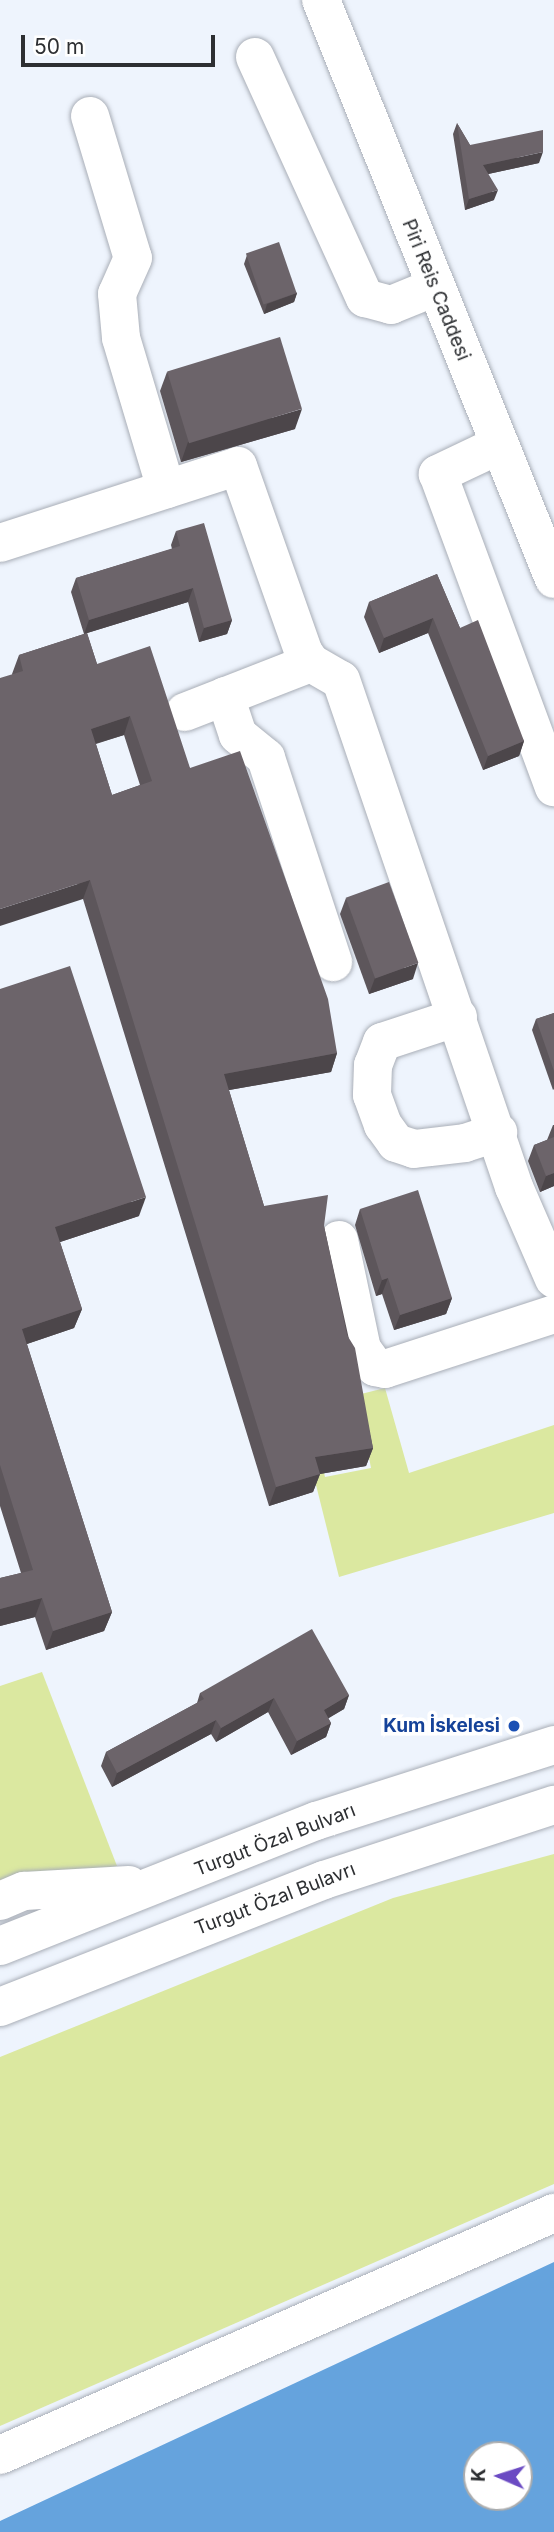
<!DOCTYPE html>
<html>
<head>
<meta charset="utf-8">
<style>
	body { margin:0 }
	#map { position:relative; width:554px; height:2532px; overflow:hidden; background:#eef4fd; font-family:Inter,sans-serif }
	div>[style] { position:absolute }
	[style*='--x'] { left:calc(var(--x)*1px); top:calc(var(--y)*1px); width:calc(var(--w)*1px); rotate:calc(var(--a)*1deg) }
	.green>* { inset:0; background:#dbe8a0 }
	.water>* { inset:0; background:#65a3dd }
	.roads { filter:drop-shadow(0 0 2px #a9aeb7) drop-shadow(0 0 2px #a9aeb7) }
	.minor>* { height:38px; margin:-19px; padding:0 19px; transform-origin:19px; border-radius:19px; background:#fff }
	.major>* { height:38px; margin:-19px; padding:0 19px; transform-origin:19px; border-radius:19px; background:#fff }
	.highway>* { height:38px; margin:-19px; padding:0 19px; transform-origin:19px; border-radius:19px; background:#fff }
	.wall>* { inset:0; background:#5d565b }
	.shaded-wall>* { inset:0; background:#4c464a }
	.building>* { inset:0; background:#6c646a; transform-origin:0 0 }
	.dots>* { width:19px; height:19px; translate:-50% -50%; box-sizing:border-box; border:4px solid #fff; border-radius:50% }
	span { translate:-50% -50%; white-space:nowrap; text-align:center; line-height:1.15; -webkit-text-stroke:7px #fff; paint-order:stroke }
	.street-label { font-size:19px; color:#2d2f32 }
	.transit-label { font-size:19px; color:#164399; font-weight:700 }
	.right { translate:-100% -50%; text-align:right }
	.north { position:absolute; left:463px; top:2441px; width:70px; height:70px; box-sizing:border-box; background:#fff; border:2px solid #abacad; border-radius:50%; rotate:273deg; font-size:19px; font-weight:700; line-height:28px; text-align:center; color:#2d2f32 }
	.north::after { content:''; display:block; margin:auto; width:24px; height:32px; background:#6b4bc3; clip-path:polygon(50% 0,100% 100%,50% 72%,0 100%) }
	.scale { position:absolute; left:21px; top:35px; width:194px; height:32px; box-sizing:border-box; border:4px solid #2d2f32; border-top:0; padding-left:9px; font-size:21px; line-height:24px; white-space:nowrap; color:#2d2f32; -webkit-text-stroke:5px #fff; paint-order:stroke }
</style>
</head>
<body>
<div id="map">
	<div class="green">
		<div style="clip-path:polygon(385px 1388px,409px 1473px,554px 1425px,554px 1513px,339px 1577px,303px 1433px,315px 1432px,325px 1477px,371px 1468px,357px 1395px)"></div>
		<div style="clip-path:polygon(42px 1672px,117px 1866px,0 1890px,0 1686px)"></div>
		<div style="clip-path:polygon(554px 1854px,554px 2184px,0 2426px,0 2057px,393px 1898px)"></div>
	</div>
	<div class="water">
		<div style="clip-path:polygon(evenodd,554px 2262px,554px 2532px,0 2532px,0 2521px,554px 2262px,477px 2455px,519px 2455px,519px 2497px,477px 2497px,477px 2455px)"></div>
	</div>
	<div class="roads">
		<div class="minor">
			<div style="--x:255;--y:57;--w:265;--a:65.5"></div>
			<div style="--x:365;--y:298;--w:27;--a:15"></div>
			<div style="--x:391;--y:305;--w:48;--a:-22.2"></div>
			<div style="--x:90;--y:116;--w:148;--a:73.2"></div>
			<div style="--x:133;--y:258;--w:39;--a:114"></div>
			<div style="--x:117;--y:294;--w:44;--a:84.8"></div>
			<div style="--x:121;--y:338;--w:158;--a:73.4"></div>
			<div style="--x:499;--y:445;--w:68;--a:154.6"></div>
			<div style="--x:438;--y:474;--w:334;--a:69.7"></div>
			<div style="--x:0;--y:543;--w:250;--a:-17.9"></div>
			<div style="--x:238;--y:466;--w:198;--a:70.6"></div>
			<div style="--x:304;--y:653;--w:12;--a:55"></div>
			<div style="--x:311;--y:663;--w:34;--a:30"></div>
			<div style="--x:341;--y:680;--w:536;--a:71.16"></div>
			<div style="--x:514;--y:1187;--w:100;--a:66.5"></div>
			<div style="--x:225;--y:696;--w:41;--a:71.6"></div>
			<div style="--x:238;--y:735;--w:36;--a:39"></div>
			<div style="--x:266;--y:758;--w:215;--a:71.8"></div>
			<div style="--x:185;--y:712;--w:135;--a:-21.3"></div>
			<div style="--x:458;--y:1017;--w:80;--a:161.8"></div>
			<div style="--x:382;--y:1042;--w:25;--a:111"></div>
			<div style="--x:373;--y:1065;--w:30;--a:92"></div>
			<div style="--x:372;--y:1095;--w:32;--a:70"></div>
			<div style="--x:383;--y:1125;--w:22;--a:54"></div>
			<div style="--x:396;--y:1143;--w:19;--a:18"></div>
			<div style="--x:414;--y:1149;--w:51;--a:-6.7"></div>
			<div style="--x:465;--y:1143;--w:35;--a:-18"></div>
			<div style="--x:339;--y:1240;--w:111;--a:78.1"></div>
			<div style="--x:362;--y:1349;--w:22;--a:54"></div>
			<div style="--x:375;--y:1367;--w:10;--a:11"></div>
			<div style="--x:385;--y:1369;--w:178;--a:-18"></div>
			<div style="--x:0;--y:2455;--w:605;--a:-23.6"></div>
		</div>
		<div class="major">
			<div style="--x:321;--y:0;--w:624;--a:68.08"></div>
		</div>
		<div class="highway">
			<div style="--x:0;--y:1901;--w:26;--a:-23"></div>
			<div style="--x:24;--y:1891;--w:105;--a:-3.3"></div>
			<div style="--x:0;--y:1946;--w:340;--a:-21.6"></div>
			<div style="--x:316;--y:1821;--w:250;--a:-17.7"></div>
			<div style="--x:0;--y:2007;--w:348;--a:-21.4"></div>
			<div style="--x:324;--y:1880;--w:242;--a:-18.1"></div>
		</div>
	</div>
	<div class="wall">
		<div style="clip-path:polygon(457px 123px,470px 145px,539px 163px,488px 174px,494px 200px,465px 210px,453px 134px)"></div>
		<div style="clip-path:polygon(247px 255px,297px 293px,294px 302px,264px 314px,244px 264px)"></div>
		<div style="clip-path:polygon(167px 372px,295px 429px,181px 462px,160px 391px)"></div>
		<div style="clip-path:polygon(evenodd,176px 531px,232px 620px,227px 634px,199px 642px,188px 602px,87px 633px,97px 664px,190px 768px,337px 1053px,331px 1072px,229px 1090px,264px 1206px,324px 1226px,373px 1448px,366px 1466px,320px 1474px,313px 1492px,269px 1506px,83px 899px,12px 674px,19px 655px,84px 634px,71px 592px,76px 578px,172px 549px,171px 545px,176px 531px,124px 735px,140px 785px,112px 795px,96px 744px,124px 735px)"></div>
		<div style="clip-path:polygon(437px 574px,460px 628px,524px 741px,519px 756px,483px 770px,428px 633px,379px 653px,364px 617px,369px 602px)"></div>
		<div style="clip-path:polygon(346px 898px,413px 979px,369px 994px,340px 914px)"></div>
		<div style="clip-path:polygon(0 989px,139px 1216px,60px 1242px,82px 1309px,74px 1328px,27px 1344px,112px 1612px,104px 1631px,46px 1650px,35px 1617px,0 1626px,0 1578px,21px 1573px,0 1506px)"></div>
		<div style="clip-path:polygon(554px 1013px,554px 1089px,553px 1090px,532px 1030px,536px 1019px)"></div>
		<div style="clip-path:polygon(553px 1125px,554px 1125px,554px 1186px,540px 1192px,528px 1161px,534px 1145px,547px 1140px)"></div>
		<div style="clip-path:polygon(360px 1209px,452px 1298px,446px 1314px,394px 1330px,382px 1294px,376px 1296px,355px 1225px)"></div>
		<div style="clip-path:polygon(200px 1693px,349px 1695px,344px 1709px,328px 1718px,331px 1723px,326px 1737px,291px 1755px,268px 1712px,216px 1742px,211px 1734px,112px 1787px,101px 1766px,106px 1752px,197px 1703px)"></div>
	</div>
	<div class="shaded-wall">
		<div style="clip-path:polygon(543px 152px,539px 163px,479px 176px,483px 165px)"></div>
		<div style="clip-path:polygon(498px 190px,494px 200px,465px 210px,469px 199px)"></div>
		<div style="clip-path:polygon(297px 293px,294px 302px,264px 314px,267px 304px)"></div>
		<div style="clip-path:polygon(302px 409px,295px 429px,181px 462px,188px 442px)"></div>
		<div style="clip-path:polygon(193px 588px,188px 602px,84px 634px,89px 620px)"></div>
		<div style="clip-path:polygon(433px 618px,428px 633px,379px 653px,384px 638px)"></div>
		<div style="clip-path:polygon(232px 620px,227px 634px,199px 642px,204px 628px)"></div>
		<div style="clip-path:polygon(130px 716px,124px 735px,84px 747px,91px 729px)"></div>
		<div style="clip-path:polygon(524px 741px,519px 756px,483px 770px,488px 756px)"></div>
		<div style="clip-path:polygon(90px 880px,83px 899px,0 926px,0 909px)"></div>
		<div style="clip-path:polygon(418px 963px,413px 979px,369px 994px,375px 978px)"></div>
		<div style="clip-path:polygon(337px 1053px,331px 1072px,218px 1092px,224px 1074px)"></div>
		<div style="clip-path:polygon(554px 1173px,554px 1186px,540px 1192px,546px 1176px)"></div>
		<div style="clip-path:polygon(146px 1197px,139px 1216px,48px 1246px,55px 1227px)"></div>
		<div style="clip-path:polygon(388px 1278px,382px 1294px,376px 1296px,382px 1280px)"></div>
		<div style="clip-path:polygon(452px 1298px,446px 1314px,394px 1330px,400px 1315px)"></div>
		<div style="clip-path:polygon(82px 1309px,74px 1328px,15px 1348px,22px 1329px)"></div>
		<div style="clip-path:polygon(373px 1448px,366px 1466px,308px 1476px,315px 1457px)"></div>
		<div style="clip-path:polygon(320px 1474px,313px 1492px,269px 1506px,276px 1487px)"></div>
		<div style="clip-path:polygon(42px 1598px,35px 1617px,0 1626px,0 1609px)"></div>
		<div style="clip-path:polygon(112px 1612px,104px 1631px,46px 1650px,53px 1631px)"></div>
		<div style="clip-path:polygon(349px 1695px,344px 1709px,319px 1724px,324px 1710px)"></div>
		<div style="clip-path:polygon(274px 1698px,268px 1712px,216px 1742px,221px 1728px)"></div>
		<div style="clip-path:polygon(216px 1720px,211px 1734px,112px 1787px,117px 1773px)"></div>
		<div style="clip-path:polygon(331px 1723px,326px 1737px,291px 1755px,297px 1741px)"></div>
	</div>
	<div class="building">
		<div style="clip-path:polygon(457px 123px,470px 145px,543px 130px,543px 152px,483px 165px,498px 190px,469px 199px)"></div>
		<div style="left:279px;top:242px;width:54px;height:35px;rotate:71deg"></div>
		<div style="left:280px;top:337px;width:75px;height:118px;rotate:73deg"></div>
		<div style="clip-path:polygon(204px 523px,232px 620px,204px 628px,193px 588px,89px 620px,76px 578px,180px 546px,176px 531px)"></div>
		<div style="clip-path:polygon(437px 574px,460px 628px,478px 620px,524px 741px,488px 756px,433px 618px,384px 638px,369px 602px)"></div>
		<div style="clip-path:polygon(evenodd,87px 633px,97px 664px,150px 646px,190px 768px,240px 751px,328px 999px,337px 1053px,224px 1074px,264px 1206px,328px 1195px,324px 1226px,347px 1335px,355px 1348px,373px 1448px,315px 1457px,320px 1474px,276px 1487px,90px 880px,0 909px,0 678px,23px 671px,19px 655px,87px 633px,130px 716px,152px 781px,112px 795px,91px 729px,130px 716px)"></div>
		<div style="left:389px;top:882px;width:86px;height:46px;rotate:70deg"></div>
		<div style="clip-path:polygon(70px 966px,146px 1197px,55px 1227px,82px 1309px,22px 1329px,112px 1612px,53px 1631px,42px 1598px,0 1609px,0 1578px,33px 1570px,0 1465px,0 989px)"></div>
		<div style="clip-path:polygon(554px 1013px,554px 1071px,536px 1019px)"></div>
		<div style="clip-path:polygon(554px 1137px,554px 1173px,546px 1176px,534px 1145px)"></div>
		<div style="clip-path:polygon(418px 1190px,452px 1298px,400px 1315px,388px 1278px,382px 1280px,360px 1209px)"></div>
		<div style="clip-path:polygon(312px 1629px,349px 1695px,324px 1710px,331px 1723px,297px 1741px,274px 1698px,221px 1728px,216px 1720px,117px 1773px,106px 1752px,204px 1699px,200px 1693px)"></div>
	</div>
	<div class="dots">
		<div style="left:514px;top:1726px;background:#1a4fb4"></div>
	</div>
	<div class="street-label">
		<span style="left:436px;top:290px;rotate:68deg">Piri Reis Caddesi</span>
		<span style="left:275px;top:1840px;rotate:-21deg">Turgut Özal Bulvarı</span>
		<span style="left:275px;top:1899px;rotate:-21deg">Turgut Özal Bulavrı</span>
	</div>
	<div class="transit-label">
		<span class="right" style="left:500px;top:1726px">Kum İskelesi</span>
	</div>
	<div class="north">K</div>
	<div class="scale">50 m</div>
</div>
</body>
</html>
